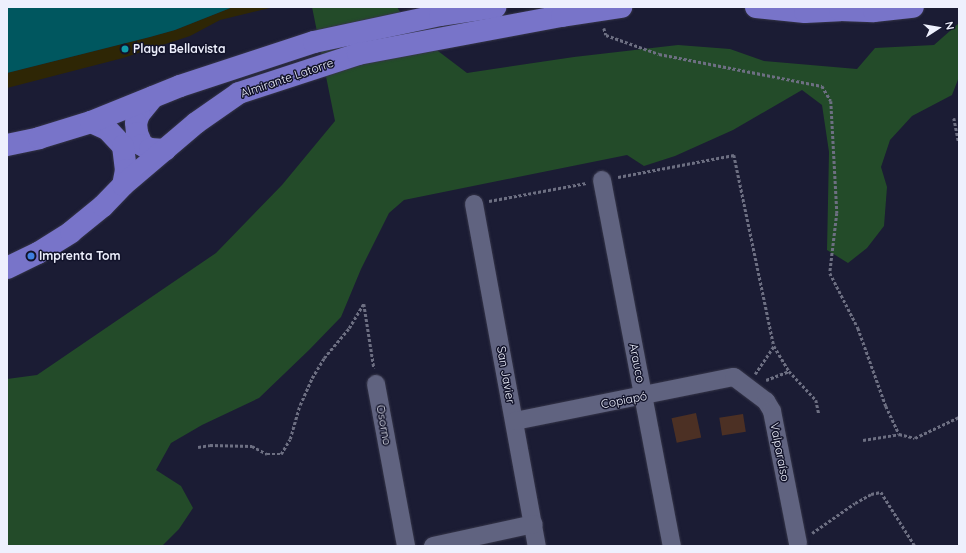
<!DOCTYPE html>
<html>
<head>
<meta charset="utf-8">
<style>
	body { margin:0 }
	#map { position:relative; width:966px; height:553px; overflow:hidden; background:#1b1c34; font-family:Quicksand,sans-serif }
	div>[style] { position:absolute }
	[style*='--x'] { left:calc(var(--x)*1px); top:calc(var(--y)*1px); width:calc(var(--w)*1px); rotate:calc(var(--a)*1deg) }
	.green>* { inset:0; background:#234b29 }
	.sand>* { inset:0; background:#2e2605 }
	.water>* { inset:0; background:#00575f }
	.building>* { inset:0; background:#4c3024; transform-origin:0 0 }
	.path>* { height:2.5px; margin-top:-1.25px; transform-origin:0; background:repeating-linear-gradient(90deg,#6d6f82 0 3px,transparent 0 5px) }
	.roads { filter:drop-shadow(0 0 1px #353548) drop-shadow(0 0 1px #353548) }
	.minor>* { height:18px; margin:-9px; padding:0 9px; transform-origin:9px; border-radius:9px; background:#606380 }
	.primary>* { height:22px; margin:-11px; padding:0 11px; transform-origin:11px; border-radius:11px; background:#7874c9 }
	.dots>* { width:11px; height:11px; translate:-50% -50%; box-sizing:border-box; border:2px solid #12132a; border-radius:50% }
	span { translate:-50% -50%; white-space:nowrap; text-align:center; line-height:1.15; -webkit-text-stroke:3px #12132a; paint-order:stroke }
	.poi-label { font-size:12px; color:#eef0fd; font-weight:700 }
	.left { translate:0 -50%; text-align:left }
	.street-label { font-size:12px; color:#eef0fd }
	.frame { position:absolute; inset:0; border:8px solid #eef0fd; pointer-events:none }
	.north { position:absolute; left:918px; top:8px; width:40px; height:40px; -webkit-text-stroke:3px #12132a; paint-order:stroke; rotate:78deg; font-size:11px; font-weight:700; line-height:16px; text-align:center; color:#eef0fd }
	.north::after { content:''; display:block; margin:auto; width:14px; height:18px; background:#eef0fd; clip-path:polygon(50% 0,100% 100%,50% 72%,0 100%) }
</style>
</head>
<body>
<div id="map">
	<div class="green">
		<div style="clip-path:polygon(312px 7px,397px 7px,413px 32px,467px 73px,574px 57px,678px 45px,730px 49px,764px 61px,857px 69px,875px 48px,934px 45px,959px 23px,959px 77px,952px 95px,912px 116px,890px 140px,881px 167px,887px 187px,884px 226px,867px 248px,848px 263px,827px 250px,829px 152px,822px 105px,802px 90px,733px 130px,675px 156px,644px 166px,627px 155px,404px 200px,389px 213px,361px 269px,341px 317px,309px 350px,259px 398px,202px 425px,171px 443px,156px 470px,181px 486px,193px 508px,179px 529px,162px 546px,7px 546px,7px 379px,37px 375px,216px 253px,282px 185px,335px 121px)"></div>
	</div>
	<div class="sand">
		<div style="clip-path:polygon(233px 7px,274px 7px,220px 20px,190px 36px,123px 58px,7px 88px,7px 73px,150px 37px,175px 30px)"></div>
	</div>
	<div class="water">
		<div style="clip-path:polygon(7px 7px,233px 7px,175px 30px,150px 37px,7px 73px)"></div>
	</div>
	<div class="building">
		<div style="left:696px;top:413px;width:25px;height:25px;rotate:78deg"></div>
		<div style="left:743px;top:414px;width:18px;height:24px;rotate:81deg"></div>
	</div>
	<div class="path">
		<div style="--x:604;--y:28;--w:7;--a:74"></div>
		<div style="--x:606;--y:35;--w:56;--a:19.7"></div>
		<div style="--x:659;--y:54;--w:166;--a:11.1"></div>
		<div style="--x:822;--y:86;--w:17;--a:59"></div>
		<div style="--x:831;--y:101;--w:112;--a:86.9"></div>
		<div style="--x:837;--y:213;--w:60;--a:96.7"></div>
		<div style="--x:830;--y:273;--w:62;--a:63"></div>
		<div style="--x:858;--y:328;--w:83;--a:70.3"></div>
		<div style="--x:886;--y:406;--w:31;--a:65"></div>
		<div style="--x:899;--y:434;--w:16;--a:14"></div>
		<div style="--x:915;--y:438;--w:49;--a:-25.5"></div>
		<div style="--x:954;--y:118;--w:25;--a:79"></div>
		<div style="--x:618;--y:177;--w:118;--a:-10.7"></div>
		<div style="--x:734;--y:155;--w:195;--a:78.2"></div>
		<div style="--x:774;--y:346;--w:29;--a:59"></div>
		<div style="--x:789;--y:371;--w:40;--a:47"></div>
		<div style="--x:816;--y:400;--w:14;--a:78"></div>
		<div style="--x:489;--y:201;--w:99;--a:-10.5"></div>
		<div style="--x:364;--y:304;--w:65;--a:81.1"></div>
		<div style="--x:755;--y:374;--w:34;--a:-56"></div>
		<div style="--x:766;--y:380;--w:25;--a:-21"></div>
		<div style="--x:863;--y:440;--w:36;--a:-9"></div>
		<div style="--x:198;--y:447;--w:12;--a:-9"></div>
		<div style="--x:210;--y:445;--w:42;--a:1.4"></div>
		<div style="--x:252;--y:446;--w:17;--a:28"></div>
		<div style="--x:267;--y:454;--w:14;--a:0"></div>
		<div style="--x:281;--y:454;--w:17;--a:-59"></div>
		<div style="--x:290;--y:439;--w:35;--a:-74"></div>
		<div style="--x:300;--y:405;--w:30;--a:-66"></div>
		<div style="--x:312;--y:378;--w:23;--a:-59"></div>
		<div style="--x:324;--y:358;--w:39;--a:-50"></div>
		<div style="--x:349;--y:328;--w:29;--a:-59"></div>
		<div style="--x:812;--y:533;--w:52;--a:-34.9"></div>
		<div style="--x:855;--y:503;--w:18;--a:-29"></div>
		<div style="--x:871;--y:494;--w:10;--a:-11"></div>
		<div style="--x:881;--y:492;--w:64;--a:57.8"></div>
	</div>
	<div class="roads">
		<div class="minor">
			<div style="--x:602;--y:180;--w:373;--a:79.2"></div>
			<div style="--x:474;--y:204;--w:348;--a:79.6"></div>
			<div style="--x:376;--y:384;--w:165;--a:79.5"></div>
			<div style="--x:515;--y:421;--w:223;--a:-11.4"></div>
			<div style="--x:734;--y:377;--w:40;--a:37"></div>
			<div style="--x:766;--y:401;--w:12;--a:59"></div>
			<div style="--x:772;--y:411;--w:135;--a:78.9"></div>
			<div style="--x:433;--y:546;--w:103;--a:-12.3"></div>
		</div>
		<div class="primary">
			<div style="--x:756;--y:7;--w:49;--a:5.8"></div>
			<div style="--x:805;--y:12;--w:35;--a:-3"></div>
			<div style="--x:840;--y:10;--w:34;--a:2"></div>
			<div style="--x:874;--y:11;--w:39;--a:-6"></div>
			<div style="--x:153;--y:97;--w:22;--a:129"></div>
			<div style="--x:139;--y:114;--w:9;--a:108"></div>
			<div style="--x:136;--y:123;--w:10;--a:84"></div>
			<div style="--x:137;--y:133;--w:13;--a:67"></div>
			<div style="--x:142;--y:145;--w:9;--a:27"></div>
			<div style="--x:150;--y:149;--w:15;--a:4"></div>
			<div style="--x:91;--y:122;--w:17;--a:24"></div>
			<div style="--x:107;--y:129;--w:23;--a:47"></div>
			<div style="--x:123;--y:146;--w:24;--a:83"></div>
			<div style="--x:126;--y:170;--w:15;--a:101"></div>
			<div style="--x:7;--y:145;--w:33;--a:-12"></div>
			<div style="--x:39;--y:138;--w:54;--a:-17.1"></div>
			<div style="--x:91;--y:122;--w:96;--a:-22"></div>
			<div style="--x:180;--y:86;--w:141;--a:-18.2"></div>
			<div style="--x:314;--y:42;--w:129;--a:-12.1"></div>
			<div style="--x:440;--y:15;--w:56;--a:-8.3"></div>
			<div style="--x:7;--y:268;--w:34;--a:-26"></div>
			<div style="--x:38;--y:253;--w:39;--a:-32"></div>
			<div style="--x:71;--y:232;--w:41;--a:-39.1"></div>
			<div style="--x:103;--y:206;--w:29;--a:-46"></div>
			<div style="--x:123;--y:185;--w:96;--a:-40.3"></div>
			<div style="--x:196;--y:123;--w:52;--a:-34.9"></div>
			<div style="--x:239;--y:93;--w:125;--a:-18.1"></div>
			<div style="--x:358;--y:54;--w:208;--a:-10.6"></div>
			<div style="--x:562;--y:16;--w:60;--a:-8.7"></div>
		</div>
	</div>
	<div class="dots">
		<div style="left:125px;top:49px;background:#0f9aa8"></div>
		<div style="left:31px;top:256px;background:#3f7fe0"></div>
	</div>
	<div class="poi-label">
		<span class="left" style="left:133px;top:49px">Playa Bellavista</span>
		<span class="left" style="left:39px;top:256px">Imprenta Tom</span>
	</div>
	<div class="street-label">
		<span style="left:287px;top:78px;rotate:-19deg">Almirante Latorre</span>
		<span style="left:637px;top:363px;rotate:79deg">Arauco</span>
		<span style="left:506px;top:375px;rotate:80deg">San Javier</span>
		<span style="left:624px;top:400px;rotate:-11deg">Copiapó</span>
		<span style="left:384px;top:425px;rotate:80deg">Osorno</span>
		<span style="left:780px;top:452px;rotate:79deg">Valparaíso</span>
	</div>
	<div class="frame"></div>
	<div class="north">N</div>
</div>
</body>
</html>
